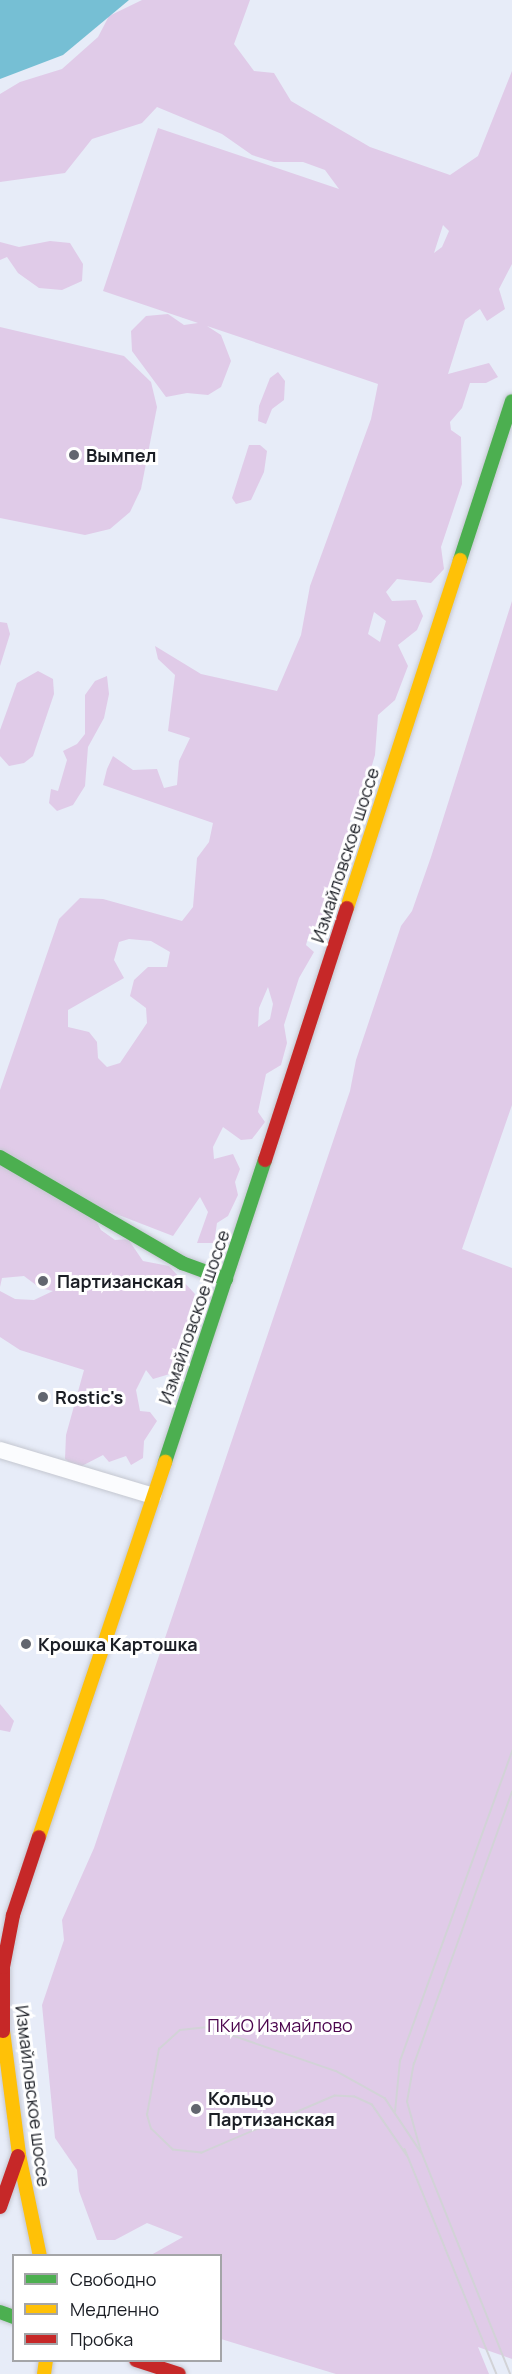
<!DOCTYPE html>
<html>
<head>
<meta charset="utf-8">
<style>
	body { margin:0 }
	#map { position:relative; width:512px; height:2374px; overflow:hidden; background:#e7ecf8; font-family:Manrope,sans-serif }
	div>[style] { position:absolute }
	[style*='--x'] { left:calc(var(--x)*1px); top:calc(var(--y)*1px); width:calc(var(--w)*1px); rotate:calc(var(--a)*1deg) }
	.green>* { inset:0; background:#e0cbe8 }
	.water>* { inset:0; background:#76bfd4 }
	.roads { filter:drop-shadow(0 0 2px #c4c7d0) drop-shadow(0 0 2px #c4c7d0) }
	.street>* { height:16px; margin:-8px; padding:0 8px; transform-origin:8px; border-radius:8px; background:#fbfcfe }
	.fast>* { height:14px; margin:-7px; padding:0 7px; transform-origin:7px; border-radius:7px; background:#4caf50 }
	.slow>* { height:14px; margin:-7px; padding:0 7px; transform-origin:7px; border-radius:7px; background:#ffc107 }
	.jam>* { height:14px; margin:-7px; padding:0 7px; transform-origin:7px; border-radius:7px; background:#c62828 }
	.tram>* { height:1.5px; margin:-0.75px; padding:0 0.75px; transform-origin:0.75px; border-radius:0.75px; background:#d2d3d7 }
	.dots>* { width:16px; height:16px; translate:-50% -50%; box-sizing:border-box; border:3px solid #fff; border-radius:50% }
	span { translate:-50% -50%; white-space:nowrap; text-align:center; line-height:1.15; -webkit-text-stroke:6px #fff; paint-order:stroke }
	.poi-label { font-size:18px; color:#1b1e25; font-weight:700 }
	.left { translate:0 -50%; text-align:left }
	.street-label { font-size:18px; color:#1b1e25 }
	.park-label { font-size:18px; color:#4b054d }
	.legend { position:absolute; left:12px; top:2254px; width:210px; height:108px; box-sizing:border-box; background:#fff; border:2px solid #a4a5a8; margin:0; padding:8px 10px; list-style:none; font-size:18px; color:#1b1e25 }
	.legend li { display:flex; align-items:center; gap:12px; height:30px }
	.legend b { width:30px; border:2px solid #a4a5a8 }
</style>
</head>
<body>
<div id="map">
	<div class="green">
		<div style="clip-path:polygon(evenodd,142px 0,250px 0,234px 44px,254px 71px,274px 73px,291px 101px,370px 147px,450px 175px,478px 156px,512px 71px,512px 264px,499px 289px,505px 309px,487px 321px,480px 309px,465px 320px,448px 374px,489px 363px,498px 377px,486px 383px,470px 383px,462px 408px,450px 422px,451px 430px,461px 437px,462px 484px,441px 547px,444px 569px,431px 583px,397px 579px,386px 592px,392px 601px,416px 600px,423px 616px,417px 630px,398px 645px,408px 666px,395px 700px,378px 715px,375px 755px,360px 806px,351px 815px,346px 862px,332px 882px,324px 912px,323px 934px,309px 934px,306px 945px,314px 952px,299px 978px,284px 1025px,287px 1043px,281px 1065px,266px 1074px,258px 1112px,265px 1122px,252px 1139px,241px 1140px,223px 1127px,213px 1147px,214px 1159px,233px 1154px,240px 1169px,235px 1182px,238px 1195px,228px 1216px,217px 1223px,214px 1243px,197px 1243px,208px 1212px,200px 1197px,173px 1236px,111px 1212px,92px 1213px,101px 1230px,115px 1240px,128px 1239px,143px 1261px,169px 1266px,195px 1294px,188px 1318px,194px 1330px,187px 1356px,173px 1373px,153px 1379px,146px 1370px,136px 1390px,140px 1411px,150px 1412px,157px 1421px,144px 1441px,143px 1458px,131px 1465px,126px 1456px,109px 1462px,103px 1455px,78px 1468px,65px 1459px,66px 1435px,84px 1370px,20px 1350px,0 1337px,0 1291px,15px 1299px,34px 1300px,53px 1291px,40px 1288px,24px 1276px,2px 1278px,0 1287px,0 1090px,59px 919px,80px 898px,103px 899px,182px 921px,193px 907px,197px 858px,209px 842px,213px 823px,103px 785px,107px 769px,113px 756px,133px 770px,157px 769px,164px 788px,177px 785px,179px 761px,190px 738px,168px 731px,175px 675px,158px 659px,155px 646px,201px 674px,277px 691px,301px 635px,310px 586px,371px 419px,378px 384px,207px 326px,221px 335px,231px 361px,221px 387px,208px 395px,187px 393px,166px 397px,132px 351px,131px 331px,146px 316px,168px 314px,184px 325px,198px 323px,103px 291px,158px 128px,339px 189px,325px 170px,303px 162px,274px 162px,252px 155px,222px 134px,157px 107px,142px 123px,92px 139px,65px 173px,0 182px,0 94px,20px 82px,62px 69px,98px 37px,109px 16px,142px 0,443px 225px,449px 231px,442px 247px,434px 253px,443px 225px,142px 0,374px 612px,386px 621px,380px 642px,368px 634px,374px 612px,142px 0,129px 939px,151px 941px,170px 952px,167px 967px,148px 967px,134px 980px,130px 996px,146px 1008px,147px 1023px,120px 1063px,107px 1067px,98px 1058px,97px 1042px,89px 1032px,68px 1027px,68px 1010px,124px 978px,114px 960px,119px 942px,129px 939px,142px 0,268px 987px,273px 1004px,270px 1019px,258px 1027px,259px 1008px,268px 987px)"></div>
		<div style="clip-path:polygon(50px 241px,70px 243px,83px 264px,82px 281px,62px 290px,39px 288px,18px 273px,7px 257px,0 260px,0 242px,19px 247px)"></div>
		<div style="clip-path:polygon(0 327px,124px 356px,151px 382px,157px 407px,141px 489px,130px 512px,110px 529px,85px 535px,0 518px)"></div>
		<div style="clip-path:polygon(278px 372px,285px 381px,284px 400px,272px 409px,266px 424px,258px 421px,259px 406px,270px 378px)"></div>
		<div style="clip-path:polygon(249px 445px,260px 445px,267px 451px,264px 472px,251px 500px,236px 504px,232px 498px)"></div>
		<div style="clip-path:polygon(512px 601px,512px 1105px,462px 1249px,512px 1268px,512px 2359px,478px 2347px,489px 2374px,336px 2374px,221px 2339px,220px 2256px,151px 2255px,183px 2237px,147px 2223px,115px 2240px,97px 2240px,79px 2191px,77px 2170px,55px 2138px,42px 2005px,64px 1940px,62px 1920px,94px 1848px,350px 1091px,356px 1060px,401px 926px,412px 911px,431px 857px)"></div>
		<div style="clip-path:polygon(0 622px,7px 623px,10px 634px,0 666px)"></div>
		<div style="clip-path:polygon(38px 671px,53px 679px,54px 694px,33px 756px,24px 763px,9px 766px,0 756px,0 730px,17px 683px)"></div>
		<div style="clip-path:polygon(107px 676px,109px 694px,104px 718px,88px 747px,85px 786px,73px 805px,57px 811px,49px 803px,51px 789px,58px 791px,67px 760px,63px 751px,77px 744px,85px 734px,85px 695px,95px 681px)"></div>
		<div style="clip-path:polygon(0 1704px,14px 1721px,10px 1732px,0 1730px)"></div>
	</div>
	<div class="water">
		<div style="clip-path:polygon(0 0,129px 0,63px 55px,0 79px)"></div>
	</div>
	<div class="roads">
		<div class="street">
			<div style="--x:0;--y:1450;--w:160;--a:16.7"></div>
		</div>
		<div class="fast">
			<div style="--x:460;--y:560;--w:167;--a:-71.9"></div>
			<div style="--x:0;--y:1157;--w:211;--a:30.2"></div>
			<div style="--x:182;--y:1263;--w:47;--a:20"></div>
			<div style="--x:165;--y:1462;--w:318;--a:-71.7"></div>
			<div style="--x:0;--y:2312;--w:15;--a:20"></div>
		</div>
		<div class="slow">
			<div style="--x:347;--y:908;--w:366;--a:-72"></div>
			<div style="--x:39;--y:1837;--w:396;--a:-71.4"></div>
			<div style="--x:3;--y:2031;--w:125;--a:82.6"></div>
			<div style="--x:19;--y:2155;--w:103;--a:78.3"></div>
			<div style="--x:44;--y:2374;--w:14;--a:-82"></div>
		</div>
		<div class="jam">
			<div style="--x:265;--y:1160;--w:265;--a:-72"></div>
			<div style="--x:3;--y:2031;--w:64;--a:-90"></div>
			<div style="--x:3;--y:1967;--w:53;--a:-79.1"></div>
			<div style="--x:13;--y:1915;--w:82;--a:-71.6"></div>
			<div style="--x:0;--y:2207;--w:54;--a:-70.6"></div>
			<div style="--x:136;--y:2360;--w:45;--a:18"></div>
		</div>
	</div>
	<div class="tram">
		<div style="--x:395;--y:2112;--w:51;--a:-84.4"></div>
		<div style="--x:400;--y:2061;--w:330;--a:-70.1"></div>
		<div style="--x:405;--y:2149;--w:243;--a:67.8"></div>
		<div style="--x:407;--y:2156;--w:62;--a:-124.5"></div>
		<div style="--x:372;--y:2105;--w:19;--a:-155"></div>
		<div style="--x:355;--y:2097;--w:20;--a:-177"></div>
		<div style="--x:335;--y:2096;--w:145;--a:156.8"></div>
		<div style="--x:202;--y:2153;--w:29;--a:-174"></div>
		<div style="--x:173;--y:2150;--w:30;--a:-136"></div>
		<div style="--x:151;--y:2129;--w:15;--a:-106"></div>
		<div style="--x:147;--y:2115;--w:67;--a:-79.7"></div>
		<div style="--x:159;--y:2049;--w:28;--a:-42"></div>
		<div style="--x:180;--y:2030;--w:28;--a:-6"></div>
		<div style="--x:208;--y:2027;--w:135;--a:19"></div>
		<div style="--x:336;--y:2071;--w:56;--a:28.9"></div>
		<div style="--x:385;--y:2098;--w:65;--a:56.3"></div>
		<div style="--x:510;--y:2374;--w:239;--a:-111.8"></div>
		<div style="--x:421;--y:2152;--w:52;--a:-105.6"></div>
		<div style="--x:407;--y:2102;--w:39;--a:-80"></div>
		<div style="--x:414;--y:2064;--w:289;--a:-70.2"></div>
	</div>
	<div class="dots">
		<div style="left:74px;top:455px;background:#62666f"></div>
		<div style="left:43px;top:1281px;background:#62666f"></div>
		<div style="left:43px;top:1397px;background:#62666f"></div>
		<div style="left:26px;top:1644px;background:#62666f"></div>
		<div style="left:196px;top:2109px;background:#62666f"></div>
	</div>
	<div class="poi-label">
		<span class="left" style="left:86px;top:455px">Вымпел</span>
		<span class="left" style="left:57px;top:1281px">Партизанская</span>
		<span class="left" style="left:55px;top:1397px">Rostic's</span>
		<span class="left" style="left:38px;top:1644px">Крошка Картошка</span>
		<span class="left" style="left:208px;top:2109px">Кольцо<br>Партизанская</span>
	</div>
	<div class="street-label">
		<span style="left:345px;top:855px;rotate:-72deg">Измайловское шоссе</span>
		<span style="left:194px;top:1317px;rotate:-71deg">Измайловское шоссе</span>
		<span style="left:33px;top:2096px;rotate:83deg">Измайловское шоссе</span>
	</div>
	<div class="park-label">
		<span style="left:280px;top:2025px">ПКиО Измайлово</span>
	</div>
	<ul class="legend">
	<li><b style="height:8px;background:#4caf50"></b>Свободно</li>
	<li><b style="height:8px;background:#ffc107"></b>Медленно</li>
	<li><b style="height:8px;background:#c62828"></b>Пробка</li>
	</ul>
</div>
</body>
</html>
